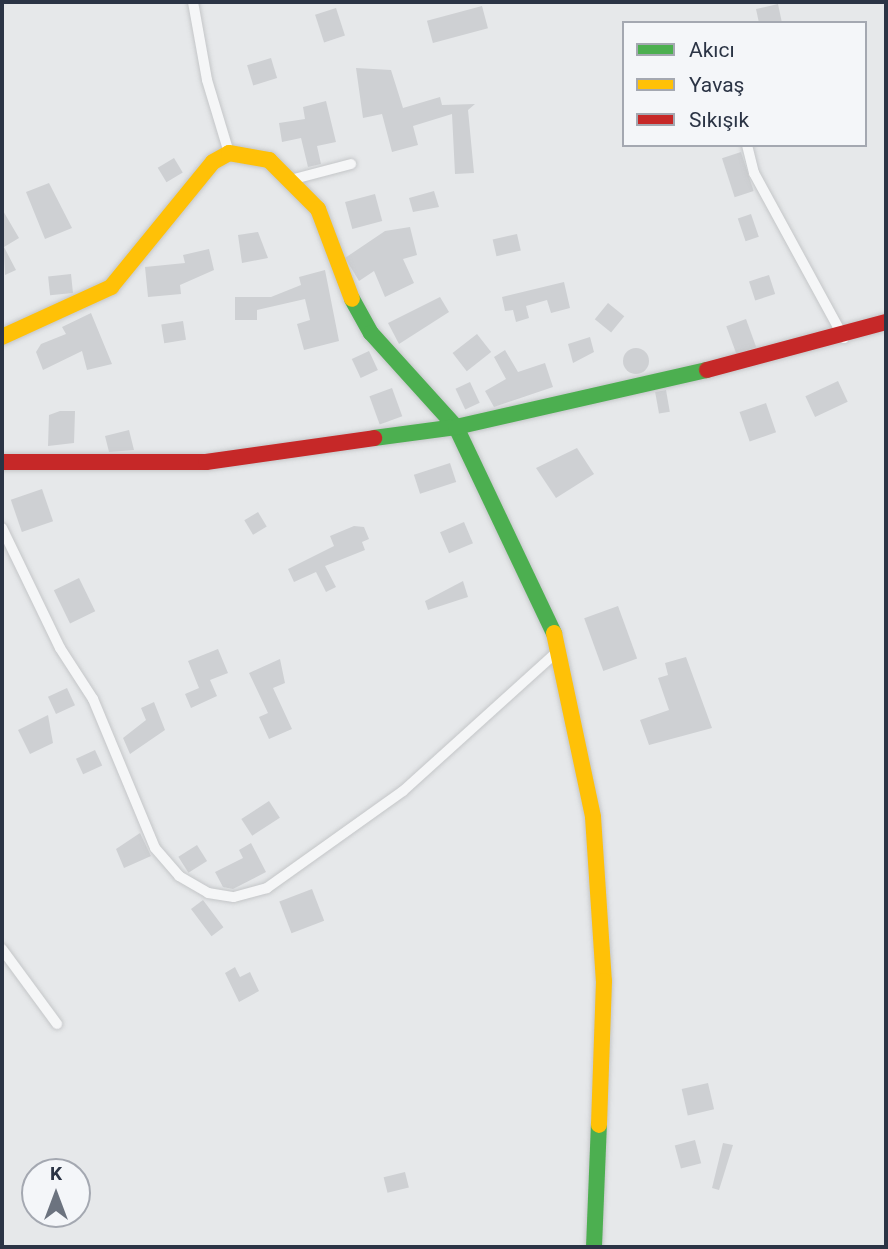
<!DOCTYPE html>
<html>
<head>
<meta charset="utf-8">
<style>
	body { margin:0 }
	#map { position:relative; width:888px; height:1249px; overflow:hidden; background:#e6e8ea; font-family:Roboto,sans-serif }
	div>[style] { position:absolute }
	[style*='--x'] { left:calc(var(--x)*1px); top:calc(var(--y)*1px); width:calc(var(--w)*1px); rotate:calc(var(--a)*1deg) }
	.building>* { inset:0; background:#ced0d3; transform-origin:0 0 }
	.round { border-radius:50% }
	.roads { filter:drop-shadow(0 0 2px #c4c6c8) drop-shadow(0 0 2px #c4c6c8) }
	.street>* { height:10px; margin:-5px; padding:0 5px; transform-origin:5px; border-radius:5px; background:#f5f6f7 }
	.fast>* { height:16px; margin:-8px; padding:0 8px; transform-origin:8px; border-radius:8px; background:#4caf50 }
	.slow>* { height:16px; margin:-8px; padding:0 8px; transform-origin:8px; border-radius:8px; background:#ffc107 }
	.jam>* { height:16px; margin:-8px; padding:0 8px; transform-origin:8px; border-radius:8px; background:#c62828 }
	span { translate:-50% -50%; white-space:nowrap; text-align:center; line-height:1.15; -webkit-text-stroke:7px #f4f6f9; paint-order:stroke }
	.frame { position:absolute; inset:0; border:4px solid #2b3445; pointer-events:none }
	.legend { position:absolute; left:622px; top:21px; width:245px; height:126px; box-sizing:border-box; background:#f4f6f9; border:2px solid #a4a8b1; margin:0; padding:9px 12px; list-style:none; font-size:21px; color:#2b3445 }
	.legend li { display:flex; align-items:center; gap:14px; height:35px }
	.legend b { width:35px; border:2px solid #a4a8b1 }
	.north { position:absolute; left:21px; top:1158px; width:70px; height:70px; box-sizing:border-box; background:#f4f6f9; border:2px solid #a4a8b1; border-radius:50%; rotate:0deg; font-size:19px; font-weight:700; line-height:28px; text-align:center; color:#2b3445 }
	.north::after { content:''; display:block; margin:auto; width:24px; height:32px; background:#6c737f; clip-path:polygon(50% 0,100% 100%,50% 72%,0 100%) }
</style>
</head>
<body>
<div id="map">
	<div class="building">
		<div style="clip-path:polygon(778px 4px,782px 23px,759px 23px,756px 9px)"></div>
		<div style="left:482px;top:6px;width:23px;height:57px;rotate:75deg"></div>
		<div style="left:336px;top:8px;width:29px;height:22px;rotate:72deg"></div>
		<div style="left:271px;top:58px;width:21px;height:25px;rotate:73deg"></div>
		<div style="clip-path:polygon(356px 68px,391px 70px,403px 108px,440px 97px,442px 105px,475px 104px,468px 110px,474px 173px,455px 174px,452px 114px,413px 126px,418px 145px,392px 152px,382px 114px,363px 118px)"></div>
		<div style="clip-path:polygon(326px 101px,336px 142px,317px 146px,321px 164px,308px 167px,301px 138px,282px 142px,279px 123px,305px 119px,303px 107px)"></div>
		<div style="left:741px;top:152px;width:41px;height:20px;rotate:72deg"></div>
		<div style="left:174px;top:158px;width:17px;height:19px;rotate:59deg"></div>
		<div style="clip-path:polygon(49px 183px,72px 228px,45px 239px,26px 192px)"></div>
		<div style="clip-path:polygon(434px 191px,439px 207px,413px 212px,409px 198px)"></div>
		<div style="left:375px;top:194px;width:28px;height:31px;rotate:75deg"></div>
		<div style="clip-path:polygon(2px 209px,19px 238px,4px 247px,16px 270px,5px 275px)"></div>
		<div style="left:751px;top:214px;width:24px;height:14px;rotate:71deg"></div>
		<div style="clip-path:polygon(410px 227px,417px 255px,403px 259px,414px 283px,385px 297px,374px 271px,359px 281px,345px 258px,385px 231px)"></div>
		<div style="clip-path:polygon(258px 232px,268px 258px,242px 263px,238px 235px)"></div>
		<div style="left:517px;top:234px;width:17px;height:25px;rotate:77deg"></div>
		<div style="clip-path:polygon(209px 249px,214px 270px,180px 285px,181px 294px,148px 297px,145px 267px,185px 263px,183px 255px)"></div>
		<div style="clip-path:polygon(325px 270px,339px 341px,304px 350px,297px 324px,310px 320px,305px 299px,257px 310px,257px 320px,235px 320px,235px 297px,271px 297px,301px 285px,299px 277px)"></div>
		<div style="left:71px;top:274px;width:19px;height:23px;rotate:84deg"></div>
		<div style="left:769px;top:275px;width:20px;height:21px;rotate:72deg"></div>
		<div style="clip-path:polygon(564px 282px,570px 308px,551px 313px,547px 300px,526px 306px,529px 318px,516px 322px,513px 310px,505px 311px,502px 297px)"></div>
		<div style="clip-path:polygon(440px 297px,449px 312px,399px 344px,388px 323px)"></div>
		<div style="left:608px;top:303px;width:21px;height:21px;rotate:39deg"></div>
		<div style="clip-path:polygon(91px 313px,112px 364px,87px 370px,82px 351px,43px 370px,36px 352px,41px 344px,66px 334px,62px 327px)"></div>
		<div style="left:746px;top:319px;width:30px;height:21px;rotate:70deg"></div>
		<div style="left:183px;top:321px;width:19px;height:22px;rotate:81deg"></div>
		<div style="left:477px;top:334px;width:23px;height:31px;rotate:52deg"></div>
		<div style="clip-path:polygon(590px 337px,594px 352px,573px 363px,568px 344px)"></div>
		<div class="round" style="left:623px;top:348px;width:26px;height:26px"></div>
		<div style="clip-path:polygon(505px 350px,518px 372px,545px 363px,553px 387px,494px 407px,485px 391px,506px 379px,494px 357px)"></div>
		<div style="left:369px;top:351px;width:21px;height:19px;rotate:65deg"></div>
		<div style="left:838px;top:381px;width:23px;height:36px;rotate:65deg"></div>
		<div style="left:470px;top:382px;width:23px;height:16px;rotate:65deg"></div>
		<div style="left:392px;top:388px;width:30px;height:24px;rotate:70deg"></div>
		<div style="left:666px;top:390px;width:22px;height:11px;rotate:80deg"></div>
		<div style="left:766px;top:403px;width:31px;height:28px;rotate:71deg"></div>
		<div style="clip-path:polygon(60px 411px,75px 411px,74px 443px,48px 446px,49px 415px)"></div>
		<div style="clip-path:polygon(129px 430px,134px 450px,109px 452px,105px 436px)"></div>
		<div style="clip-path:polygon(577px 448px,594px 474px,556px 498px,536px 468px)"></div>
		<div style="left:450px;top:463px;width:20px;height:38px;rotate:72deg"></div>
		<div style="left:42px;top:489px;width:34px;height:33px;rotate:71deg"></div>
		<div style="left:258px;top:512px;width:17px;height:16px;rotate:59deg"></div>
		<div style="left:464px;top:522px;width:23px;height:26px;rotate:67deg"></div>
		<div style="clip-path:polygon(354px 526px,364px 527px,369px 539px,362px 542px,365px 550px,325px 566px,336px 587px,326px 592px,316px 572px,294px 582px,288px 569px,334px 546px,330px 536px)"></div>
		<div style="left:79px;top:578px;width:37px;height:28px;rotate:64deg"></div>
		<div style="clip-path:polygon(463px 581px,468px 597px,428px 610px,425px 601px)"></div>
		<div style="left:618px;top:606px;width:56px;height:36px;rotate:70deg"></div>
		<div style="clip-path:polygon(218px 649px,228px 673px,210px 680px,217px 696px,191px 708px,185px 694px,199px 688px,188px 661px)"></div>
		<div style="clip-path:polygon(686px 657px,712px 728px,649px 745px,640px 720px,669px 710px,658px 678px,668px 675px,665px 663px)"></div>
		<div style="clip-path:polygon(280px 659px,285px 683px,273px 688px,292px 729px,269px 739px,259px 717px,268px 713px,249px 673px)"></div>
		<div style="left:67px;top:688px;width:19px;height:21px;rotate:65deg"></div>
		<div style="clip-path:polygon(154px 702px,165px 730px,130px 754px,123px 738px,146px 720px,141px 708px)"></div>
		<div style="clip-path:polygon(48px 715px,53px 743px,30px 754px,18px 730px)"></div>
		<div style="left:95px;top:750px;width:17px;height:21px;rotate:65deg"></div>
		<div style="left:269px;top:801px;width:20px;height:33px;rotate:57deg"></div>
		<div style="clip-path:polygon(140px 833px,151px 856px,124px 868px,116px 849px)"></div>
		<div style="clip-path:polygon(251px 843px,266px 872px,233px 889px,223px 887px,215px 872px,243px 858px,239px 850px)"></div>
		<div style="left:197px;top:845px;width:19px;height:22px;rotate:58deg"></div>
		<div style="left:312px;top:889px;width:34px;height:35px;rotate:69deg"></div>
		<div style="left:203px;top:900px;width:34px;height:15px;rotate:53deg"></div>
		<div style="clip-path:polygon(235px 967px,240px 977px,250px 972px,259px 991px,239px 1002px,225px 973px)"></div>
		<div style="left:708px;top:1083px;width:27px;height:27px;rotate:77deg"></div>
		<div style="left:695px;top:1140px;width:24px;height:21px;rotate:75deg"></div>
		<div style="clip-path:polygon(723px 1143px,733px 1145px,719px 1190px,712px 1188px)"></div>
		<div style="left:405px;top:1172px;width:16px;height:22px;rotate:76deg"></div>
	</div>
	<div class="roads">
		<div class="street">
			<div style="--x:193;--y:2;--w:79;--a:79.8"></div>
			<div style="--x:207;--y:80;--w:76;--a:73.2"></div>
			<div style="--x:747;--y:145;--w:29;--a:76"></div>
			<div style="--x:754;--y:173;--w:188;--a:61.4"></div>
			<div style="--x:294;--y:179;--w:59;--a:-14.7"></div>
			<div style="--x:2;--y:528;--w:133;--a:64.2"></div>
			<div style="--x:60;--y:648;--w:61;--a:57.1"></div>
			<div style="--x:93;--y:699;--w:161;--a:67.4"></div>
			<div style="--x:155;--y:848;--w:37;--a:49"></div>
			<div style="--x:179;--y:876;--w:34;--a:30"></div>
			<div style="--x:208;--y:893;--w:26;--a:9"></div>
			<div style="--x:234;--y:897;--w:34;--a:-15"></div>
			<div style="--x:267;--y:888;--w:167;--a:-35.5"></div>
			<div style="--x:403;--y:791;--w:210;--a:-42.1"></div>
			<div style="--x:2;--y:949;--w:93;--a:53.7"></div>
		</div>
		<div class="fast">
			<div style="--x:352;--y:299;--w:39;--a:61"></div>
			<div style="--x:371;--y:333;--w:127;--a:47.9"></div>
			<div style="--x:456;--y:427;--w:228;--a:64.6"></div>
			<div style="--x:374;--y:438;--w:83;--a:-7.6"></div>
			<div style="--x:456;--y:427;--w:257;--a:-12.8"></div>
			<div style="--x:594;--y:1247;--w:122;--a:-87.7"></div>
		</div>
		<div class="slow">
			<div style="--x:2;--y:337;--w:120;--a:-24.6"></div>
			<div style="--x:111;--y:287;--w:161;--a:-50.8"></div>
			<div style="--x:213;--y:162;--w:18;--a:-29"></div>
			<div style="--x:229;--y:153;--w:41;--a:9.9"></div>
			<div style="--x:269;--y:160;--w:69;--a:45"></div>
			<div style="--x:318;--y:209;--w:96;--a:69.3"></div>
			<div style="--x:554;--y:633;--w:188;--a:78"></div>
			<div style="--x:593;--y:817;--w:164;--a:86.2"></div>
			<div style="--x:604;--y:981;--w:144;--a:92"></div>
		</div>
		<div class="jam">
			<div style="--x:707;--y:370;--w:185;--a:-15"></div>
			<div style="--x:2;--y:462;--w:204;--a:0"></div>
			<div style="--x:206;--y:462;--w:170;--a:-8.1"></div>
		</div>
	</div>
	<div class="frame"></div>
	<ul class="legend">
	<li><b style="height:9px;background:#4caf50"></b>Akıcı</li>
	<li><b style="height:9px;background:#ffc107"></b>Yavaş</li>
	<li><b style="height:9px;background:#c62828"></b>Sıkışık</li>
	</ul>
	<div class="north">K</div>
</div>
</body>
</html>
